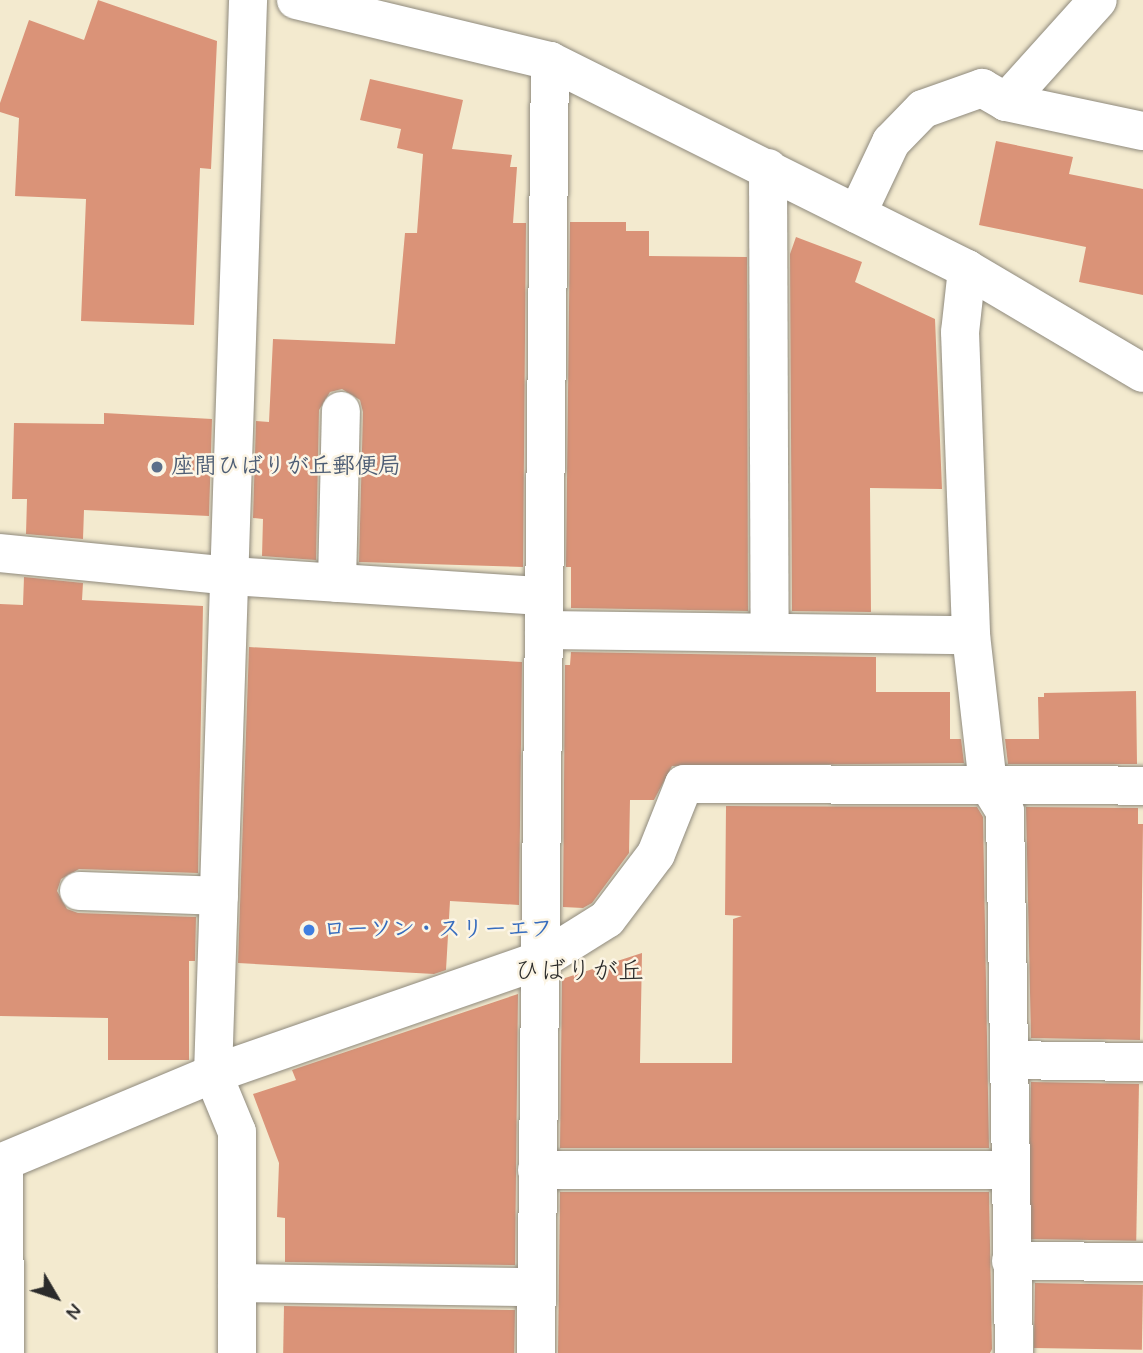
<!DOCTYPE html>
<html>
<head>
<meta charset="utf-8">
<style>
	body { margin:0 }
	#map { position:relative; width:1143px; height:1353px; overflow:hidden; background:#f3eacf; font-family:Mynerve,"Klee One",sans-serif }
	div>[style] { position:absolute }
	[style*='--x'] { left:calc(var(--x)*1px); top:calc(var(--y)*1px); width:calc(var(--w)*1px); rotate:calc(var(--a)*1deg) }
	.building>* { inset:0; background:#da9378; transform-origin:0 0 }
	.roads { filter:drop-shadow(0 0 2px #8f8a7d) drop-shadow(0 0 2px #8f8a7d) }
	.minor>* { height:38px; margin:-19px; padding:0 19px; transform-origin:19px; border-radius:19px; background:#fff }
	.dots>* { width:19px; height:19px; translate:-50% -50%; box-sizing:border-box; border:4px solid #fcf5e5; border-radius:50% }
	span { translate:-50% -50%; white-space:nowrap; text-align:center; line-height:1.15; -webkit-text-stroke:5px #fcf5e5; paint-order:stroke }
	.service-label { font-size:23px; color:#4e5e75; font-weight:700 }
	.left { translate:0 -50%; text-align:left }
	.shop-label { font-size:23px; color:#366cbe; font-weight:700 }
	.quarter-label { font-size:26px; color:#2b2b2b }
	.north { position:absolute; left:21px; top:1262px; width:70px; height:70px; -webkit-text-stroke:5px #fcf5e5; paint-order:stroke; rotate:129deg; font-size:19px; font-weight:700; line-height:28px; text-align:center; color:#2b2b2b }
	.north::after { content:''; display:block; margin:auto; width:24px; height:32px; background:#2b2b2b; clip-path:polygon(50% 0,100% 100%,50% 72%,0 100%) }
</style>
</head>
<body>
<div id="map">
	<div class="building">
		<div style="clip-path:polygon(98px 0,217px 41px,211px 169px,200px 168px,194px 325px,81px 321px,86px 199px,15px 196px,19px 118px,0 112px,0 103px,29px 20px,84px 40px)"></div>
		<div style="clip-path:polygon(370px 79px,463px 100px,452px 149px,512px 155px,510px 167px,517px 167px,513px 223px,526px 223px,523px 567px,359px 562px,363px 412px,360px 400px,342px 389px,330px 392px,319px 410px,316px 560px,262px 556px,263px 519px,253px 518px,256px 421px,269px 422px,273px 339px,395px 344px,405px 233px,417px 233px,423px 154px,397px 148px,401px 129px,360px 120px)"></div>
		<div style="clip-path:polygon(996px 141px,1073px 157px,1069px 174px,1143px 189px,1143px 295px,1079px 282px,1086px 247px,979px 225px)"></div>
		<div style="clip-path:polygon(570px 222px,626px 222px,626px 231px,649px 231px,649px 256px,747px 257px,748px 611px,571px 608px,571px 567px,566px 567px)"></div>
		<div style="clip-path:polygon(796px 237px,862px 262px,855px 282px,935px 319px,942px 489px,870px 488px,871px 612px,792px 611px,790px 254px)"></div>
		<div style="clip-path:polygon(104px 413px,212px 419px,209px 516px,84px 510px,83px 539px,26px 534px,27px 499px,12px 499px,14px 423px,104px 424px)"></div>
		<div style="clip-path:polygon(24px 577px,83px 583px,82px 600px,203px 606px,198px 873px,79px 869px,61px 879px,57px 891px,67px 909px,78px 913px,196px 917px,195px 961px,189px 961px,189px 1060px,108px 1060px,108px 1018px,0 1016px,0 604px,23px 605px)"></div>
		<div style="clip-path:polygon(249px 647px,522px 662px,519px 905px,450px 901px,446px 970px,434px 974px,238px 963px)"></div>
		<div style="clip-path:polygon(571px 652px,876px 657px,876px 692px,950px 692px,950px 739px,961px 739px,964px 763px,672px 766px,654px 800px,630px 800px,629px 853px,592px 903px,583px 908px,563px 907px,565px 665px,570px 665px)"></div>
		<div style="clip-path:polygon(1136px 691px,1137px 764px,1008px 764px,1005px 739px,1039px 739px,1038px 697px,1044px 697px,1044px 693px)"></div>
		<div style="clip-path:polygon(726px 806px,977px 807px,983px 817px,989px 1148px,560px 1148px,562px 979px,642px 953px,640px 1063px,732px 1063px,733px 919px,742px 916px,725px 915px)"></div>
		<div style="clip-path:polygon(1026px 807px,1138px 808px,1138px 824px,1143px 824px,1140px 1040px,1031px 1038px)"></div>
		<div style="clip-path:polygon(518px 994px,515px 1265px,285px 1262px,285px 1218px,277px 1217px,279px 1163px,253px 1094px,296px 1080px,292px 1070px)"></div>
		<div style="left:1031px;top:1082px;width:108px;height:157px;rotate:1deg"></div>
		<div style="clip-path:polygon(560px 1192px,989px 1192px,992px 1349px,990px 1353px,558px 1353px)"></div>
		<div style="left:1035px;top:1283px;width:108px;height:65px;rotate:1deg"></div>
		<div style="left:284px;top:1306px;width:231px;height:47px;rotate:1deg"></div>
	</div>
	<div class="roads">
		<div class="minor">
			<div style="--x:296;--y:0;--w:261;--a:13.5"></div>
			<div style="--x:550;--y:61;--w:466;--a:26.5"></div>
			<div style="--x:967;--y:269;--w:204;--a:30.6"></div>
			<div style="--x:1006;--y:102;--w:137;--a:-48"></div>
			<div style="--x:768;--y:168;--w:464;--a:89.8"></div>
			<div style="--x:857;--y:214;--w:80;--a:-64.7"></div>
			<div style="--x:891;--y:142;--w:46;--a:-45.9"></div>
			<div style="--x:923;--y:109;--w:63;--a:-19.6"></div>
			<div style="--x:982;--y:88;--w:28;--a:30"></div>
			<div style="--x:1006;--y:102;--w:140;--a:12"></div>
			<div style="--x:967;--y:269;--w:63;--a:96.3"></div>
			<div style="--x:960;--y:332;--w:303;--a:87.9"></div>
			<div style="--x:0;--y:553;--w:232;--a:5.7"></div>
			<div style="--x:231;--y:576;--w:312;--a:3.7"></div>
			<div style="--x:337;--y:583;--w:172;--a:-88.7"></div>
			<div style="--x:544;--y:630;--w:427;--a:0.7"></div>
			<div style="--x:971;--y:635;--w:150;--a:83.5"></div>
			<div style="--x:988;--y:784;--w:32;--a:58"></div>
			<div style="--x:1005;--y:811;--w:542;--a:89.05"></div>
			<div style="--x:79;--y:891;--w:140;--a:2"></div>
			<div style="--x:1009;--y:1060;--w:134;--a:0.9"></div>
			<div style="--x:4;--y:1162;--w:191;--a:89.7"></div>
			<div style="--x:0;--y:1163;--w:231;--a:-22.7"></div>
			<div style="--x:213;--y:1074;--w:349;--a:-19.2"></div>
			<div style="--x:543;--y:959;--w:75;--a:-32"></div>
			<div style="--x:607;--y:919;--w:81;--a:-53"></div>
			<div style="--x:656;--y:854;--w:75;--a:-68.2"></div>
			<div style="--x:684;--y:784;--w:459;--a:0.2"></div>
			<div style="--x:537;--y:1170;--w:472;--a:0"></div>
			<div style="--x:1011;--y:1261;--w:132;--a:0.4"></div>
			<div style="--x:237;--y:1283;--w:299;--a:0.8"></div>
			<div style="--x:237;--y:1353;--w:221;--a:-90"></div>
			<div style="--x:237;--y:1132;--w:63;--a:-112.5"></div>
			<div style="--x:213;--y:1074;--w:1075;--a:-88.13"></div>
			<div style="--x:536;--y:1353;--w:1292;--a:-89.38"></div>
		</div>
	</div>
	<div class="dots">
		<div style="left:157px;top:467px;background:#5c6f8a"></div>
		<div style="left:309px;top:930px;background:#3f7fe0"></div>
	</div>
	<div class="service-label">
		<span class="left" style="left:171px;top:467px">座間ひばりが丘郵便局</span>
	</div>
	<div class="shop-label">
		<span class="left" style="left:323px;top:930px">ローソン・スリーエフ</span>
	</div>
	<div class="quarter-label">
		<span style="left:579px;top:973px">ひばりが丘</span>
	</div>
	<div class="north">N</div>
</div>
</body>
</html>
